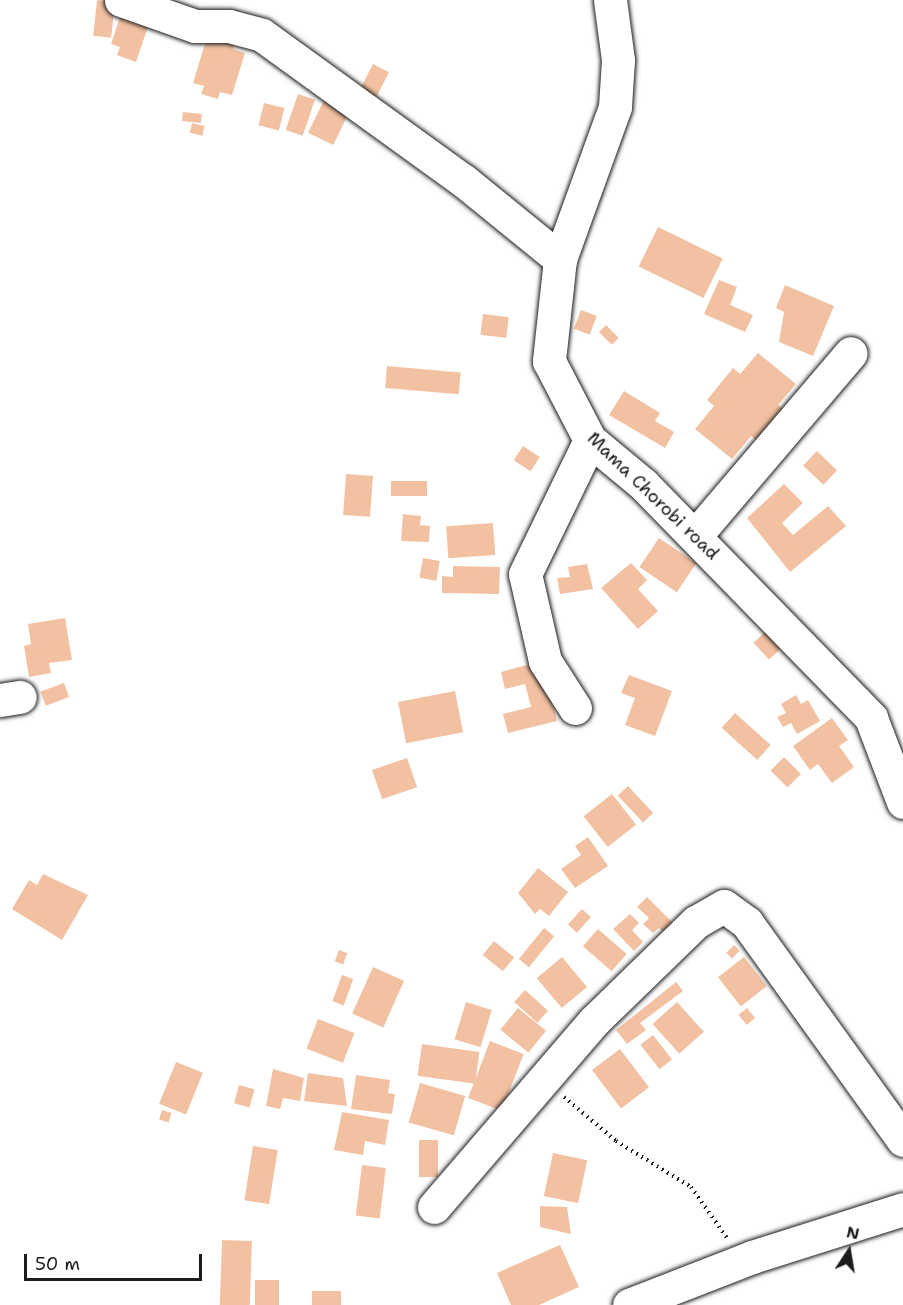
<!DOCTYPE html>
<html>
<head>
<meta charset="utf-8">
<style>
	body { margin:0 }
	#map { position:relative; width:903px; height:1305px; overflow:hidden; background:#fff; font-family:"Shantell Sans",sans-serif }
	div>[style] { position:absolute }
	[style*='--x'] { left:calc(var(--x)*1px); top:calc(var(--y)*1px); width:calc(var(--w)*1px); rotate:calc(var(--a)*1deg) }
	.building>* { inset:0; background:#f2c1a1; transform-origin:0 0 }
	.path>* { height:4px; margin-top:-2px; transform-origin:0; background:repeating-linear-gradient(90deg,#1c1c1c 0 1.5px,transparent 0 6px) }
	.roads { filter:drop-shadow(0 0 2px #1c1c1c) drop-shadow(0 0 2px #1c1c1c) }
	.minor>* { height:33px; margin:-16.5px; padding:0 16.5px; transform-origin:16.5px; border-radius:16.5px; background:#fff }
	span { translate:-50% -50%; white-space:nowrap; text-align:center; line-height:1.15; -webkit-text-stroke:4.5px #fff; paint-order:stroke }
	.street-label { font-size:18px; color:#1c1c1c }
	.north { position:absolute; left:819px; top:1221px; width:60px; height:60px; -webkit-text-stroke:4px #fff; paint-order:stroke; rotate:12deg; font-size:16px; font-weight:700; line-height:24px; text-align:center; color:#1c1c1c }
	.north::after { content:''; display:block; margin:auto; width:21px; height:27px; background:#1c1c1c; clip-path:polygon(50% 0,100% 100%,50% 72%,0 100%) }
	.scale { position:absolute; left:24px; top:1254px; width:178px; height:27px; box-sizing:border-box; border:3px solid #1c1c1c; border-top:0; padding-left:8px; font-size:18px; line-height:21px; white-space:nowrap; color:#1c1c1c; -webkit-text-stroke:4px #fff; paint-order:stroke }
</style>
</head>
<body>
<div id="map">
	<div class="building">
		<div style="left:97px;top:0;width:18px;height:36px;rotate:6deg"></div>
		<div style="clip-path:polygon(121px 14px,151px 18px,136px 62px,117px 55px,120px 47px,111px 44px)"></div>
		<div style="clip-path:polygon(236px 39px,233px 49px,245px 53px,232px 95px,220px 92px,218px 99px,201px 94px,204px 86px,193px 83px,206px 40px)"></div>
		<div style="left:373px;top:64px;width:18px;height:29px;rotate:27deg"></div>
		<div style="left:298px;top:94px;width:18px;height:38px;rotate:19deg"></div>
		<div style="left:326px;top:96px;width:28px;height:41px;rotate:26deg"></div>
		<div style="left:264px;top:103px;width:21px;height:23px;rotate:14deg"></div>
		<div style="left:183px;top:112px;width:19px;height:9px;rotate:6deg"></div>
		<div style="left:192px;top:123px;width:13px;height:10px;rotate:13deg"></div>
		<div style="left:658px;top:227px;width:72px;height:44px;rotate:26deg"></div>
		<div style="clip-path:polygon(719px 280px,737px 287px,730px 305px,753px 315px,745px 332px,704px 314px)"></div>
		<div style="clip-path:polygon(785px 285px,834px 306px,813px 356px,779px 342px,784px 312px,776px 308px)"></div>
		<div style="left:581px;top:310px;width:17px;height:20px;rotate:21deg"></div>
		<div style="left:483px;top:314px;width:26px;height:21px;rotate:7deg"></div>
		<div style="left:606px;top:325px;width:18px;height:10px;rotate:45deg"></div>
		<div style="clip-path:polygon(758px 353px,796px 384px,778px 405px,786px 411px,760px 443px,751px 436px,732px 459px,695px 429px,714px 406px,707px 400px,733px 368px,740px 374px)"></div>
		<div style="left:387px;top:366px;width:74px;height:22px;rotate:5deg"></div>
		<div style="clip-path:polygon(624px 391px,660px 413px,655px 421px,674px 432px,665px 448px,609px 415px)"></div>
		<div style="left:523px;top:446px;width:20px;height:17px;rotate:33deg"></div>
		<div style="left:817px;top:451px;width:28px;height:20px;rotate:44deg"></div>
		<div style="left:346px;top:474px;width:27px;height:41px;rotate:4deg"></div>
		<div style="left:427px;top:481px;width:15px;height:36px;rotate:90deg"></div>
		<div style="clip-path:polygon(784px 484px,803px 503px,782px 523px,793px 535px,828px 506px,846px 526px,790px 572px,747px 518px)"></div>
		<div style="clip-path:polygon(403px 514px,421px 516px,420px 525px,430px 526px,429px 542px,401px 541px)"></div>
		<div style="left:493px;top:523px;width:32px;height:47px;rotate:86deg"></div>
		<div style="left:659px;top:538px;width:45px;height:35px;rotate:34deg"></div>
		<div style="left:423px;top:558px;width:17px;height:20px;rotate:10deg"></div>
		<div style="clip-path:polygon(631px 563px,647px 580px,638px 589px,658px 611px,638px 629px,601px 588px)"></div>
		<div style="clip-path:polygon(587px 564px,593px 589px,560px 594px,557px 578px,570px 577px,568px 567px)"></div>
		<div style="clip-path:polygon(453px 566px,500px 567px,499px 594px,442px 593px,442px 576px,453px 577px)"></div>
		<div style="clip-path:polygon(65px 618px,72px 660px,49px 663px,51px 673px,29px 677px,24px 646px,31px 644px,28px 624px)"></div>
		<div style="left:768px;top:629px;width:23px;height:20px;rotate:47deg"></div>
		<div style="clip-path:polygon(542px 661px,557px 721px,508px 733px,503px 714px,531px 707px,525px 684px,505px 689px,501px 672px)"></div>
		<div style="clip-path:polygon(629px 675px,672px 691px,655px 736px,625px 725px,635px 698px,621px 693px)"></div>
		<div style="left:64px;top:683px;width:15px;height:25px;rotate:70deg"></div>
		<div style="left:455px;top:691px;width:42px;height:58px;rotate:79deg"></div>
		<div style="clip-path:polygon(796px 695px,801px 704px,808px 700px,820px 721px,797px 734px,791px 723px,783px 727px,777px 717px,786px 713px,781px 704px)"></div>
		<div style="left:735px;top:713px;width:48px;height:20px;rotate:42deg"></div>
		<div style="clip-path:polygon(832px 718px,848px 740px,839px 746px,854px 767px,832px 783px,818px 764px,810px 770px,793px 746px)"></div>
		<div style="left:784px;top:757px;width:24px;height:19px;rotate:45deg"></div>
		<div style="left:407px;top:758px;width:31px;height:37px;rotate:71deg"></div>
		<div style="left:628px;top:786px;width:37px;height:14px;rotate:47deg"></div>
		<div style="left:612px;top:794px;width:39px;height:36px;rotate:52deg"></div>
		<div style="clip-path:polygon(588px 837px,608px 866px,575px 888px,561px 869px,581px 855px,575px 846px)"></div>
		<div style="clip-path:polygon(538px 868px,568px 892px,549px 916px,540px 909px,535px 914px,518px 893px)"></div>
		<div style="clip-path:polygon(43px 874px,88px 895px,62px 940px,12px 909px,29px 880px,37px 885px)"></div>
		<div style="clip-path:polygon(647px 897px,674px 924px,665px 933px,659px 928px,653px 933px,643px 924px,649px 918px,637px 907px)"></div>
		<div style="left:582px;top:909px;width:12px;height:21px;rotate:42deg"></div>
		<div style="clip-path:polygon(630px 914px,639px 923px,632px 930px,643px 942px,634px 951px,613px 929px)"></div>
		<div style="left:544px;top:928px;width:13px;height:40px;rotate:39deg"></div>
		<div style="left:598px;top:929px;width:38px;height:23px;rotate:41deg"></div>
		<div style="left:494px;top:941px;width:26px;height:18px;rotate:39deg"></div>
		<div style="left:734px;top:945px;width:8px;height:11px;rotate:45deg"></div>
		<div style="left:339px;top:950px;width:9px;height:12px;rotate:21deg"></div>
		<div style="left:562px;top:957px;width:39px;height:33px;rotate:50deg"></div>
		<div style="left:744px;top:957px;width:37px;height:33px;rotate:52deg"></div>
		<div style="left:373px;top:967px;width:34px;height:51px;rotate:24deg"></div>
		<div style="left:342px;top:975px;width:12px;height:28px;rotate:20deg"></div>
		<div style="clip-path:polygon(676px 982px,683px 991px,640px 1023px,646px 1030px,627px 1044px,616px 1030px)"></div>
		<div style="left:525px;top:990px;width:31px;height:16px;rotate:42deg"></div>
		<div style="left:466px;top:1002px;width:27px;height:39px;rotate:17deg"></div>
		<div style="left:677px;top:1002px;width:40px;height:33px;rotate:48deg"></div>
		<div style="left:518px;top:1008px;width:36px;height:28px;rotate:39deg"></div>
		<div style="left:747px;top:1008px;width:13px;height:11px;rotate:51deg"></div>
		<div style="left:318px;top:1019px;width:39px;height:32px;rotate:21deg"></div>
		<div style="left:653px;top:1035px;width:31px;height:16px;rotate:52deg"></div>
		<div style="left:490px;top:1041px;width:36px;height:61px;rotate:21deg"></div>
		<div style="left:422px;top:1044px;width:58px;height:32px;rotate:8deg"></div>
		<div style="left:620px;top:1049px;width:48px;height:35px;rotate:53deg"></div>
		<div style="left:176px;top:1062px;width:29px;height:45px;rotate:22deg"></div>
		<div style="clip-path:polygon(273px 1069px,304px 1078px,300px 1101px,283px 1098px,280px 1109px,266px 1106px)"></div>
		<div style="clip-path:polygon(308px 1073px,343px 1078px,347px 1106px,304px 1101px)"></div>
		<div style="clip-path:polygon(356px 1075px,390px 1080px,388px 1093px,395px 1094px,392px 1114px,351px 1109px)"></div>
		<div style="left:420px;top:1083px;width:47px;height:41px;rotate:16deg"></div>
		<div style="left:239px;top:1085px;width:16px;height:19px;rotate:15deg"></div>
		<div style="left:162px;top:1110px;width:10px;height:10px;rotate:17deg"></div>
		<div style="clip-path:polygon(342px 1112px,389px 1120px,385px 1145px,365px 1141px,363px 1155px,334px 1150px)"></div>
		<div style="left:419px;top:1140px;width:19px;height:37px"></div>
		<div style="left:253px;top:1146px;width:25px;height:55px;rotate:9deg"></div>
		<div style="left:553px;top:1153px;width:35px;height:44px;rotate:12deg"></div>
		<div style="left:362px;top:1165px;width:24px;height:51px;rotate:7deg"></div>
		<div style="clip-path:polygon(540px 1206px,567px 1207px,571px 1234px,540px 1227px)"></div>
		<div style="left:222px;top:1240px;width:30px;height:65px;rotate:2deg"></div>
		<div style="clip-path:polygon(560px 1245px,579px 1287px,539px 1305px,511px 1305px,497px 1273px)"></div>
		<div style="left:255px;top:1280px;width:24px;height:25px"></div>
		<div style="left:312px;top:1291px;width:29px;height:14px"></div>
	</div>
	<div class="path">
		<div style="--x:564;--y:1097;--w:68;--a:40.2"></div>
		<div style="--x:616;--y:1141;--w:88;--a:31.5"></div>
		<div style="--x:691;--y:1187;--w:62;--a:54.8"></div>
	</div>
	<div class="roads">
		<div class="minor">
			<div style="--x:121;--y:0;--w:78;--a:19.4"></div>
			<div style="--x:195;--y:26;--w:34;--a:0"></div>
			<div style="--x:229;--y:26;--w:34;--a:15"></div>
			<div style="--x:262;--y:35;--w:249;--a:35.9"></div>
			<div style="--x:464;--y:181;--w:124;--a:39.1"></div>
			<div style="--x:610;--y:0;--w:61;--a:82.4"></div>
			<div style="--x:618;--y:60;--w:47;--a:93.7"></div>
			<div style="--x:615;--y:107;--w:162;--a:109.9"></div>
			<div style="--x:560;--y:259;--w:103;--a:96.2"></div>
			<div style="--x:549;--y:361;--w:89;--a:62.6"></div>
			<div style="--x:590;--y:440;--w:69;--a:39.7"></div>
			<div style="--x:643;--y:484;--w:327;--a:45.7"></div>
			<div style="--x:871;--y:718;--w:90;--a:69.1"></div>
			<div style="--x:695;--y:536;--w:240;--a:-49.6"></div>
			<div style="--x:0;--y:700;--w:20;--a:-9"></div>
			<div style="--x:575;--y:708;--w:56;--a:-122.6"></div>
			<div style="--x:545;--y:661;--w:89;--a:-102.9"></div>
			<div style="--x:525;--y:574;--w:149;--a:-64.1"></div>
			<div style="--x:434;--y:1207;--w:244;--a:-49.3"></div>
			<div style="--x:593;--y:1022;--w:144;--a:-44.2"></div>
			<div style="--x:696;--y:922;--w:32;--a:-30"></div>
			<div style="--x:724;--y:906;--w:29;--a:36"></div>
			<div style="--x:747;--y:923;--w:267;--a:54.3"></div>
			<div style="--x:629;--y:1305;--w:132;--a:-21.3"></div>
			<div style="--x:752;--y:1257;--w:158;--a:-17.6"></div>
		</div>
	</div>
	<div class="street-label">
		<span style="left:653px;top:496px;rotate:44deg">Mama Chorobi road</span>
	</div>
	<div class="north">N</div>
	<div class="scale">50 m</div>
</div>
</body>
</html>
